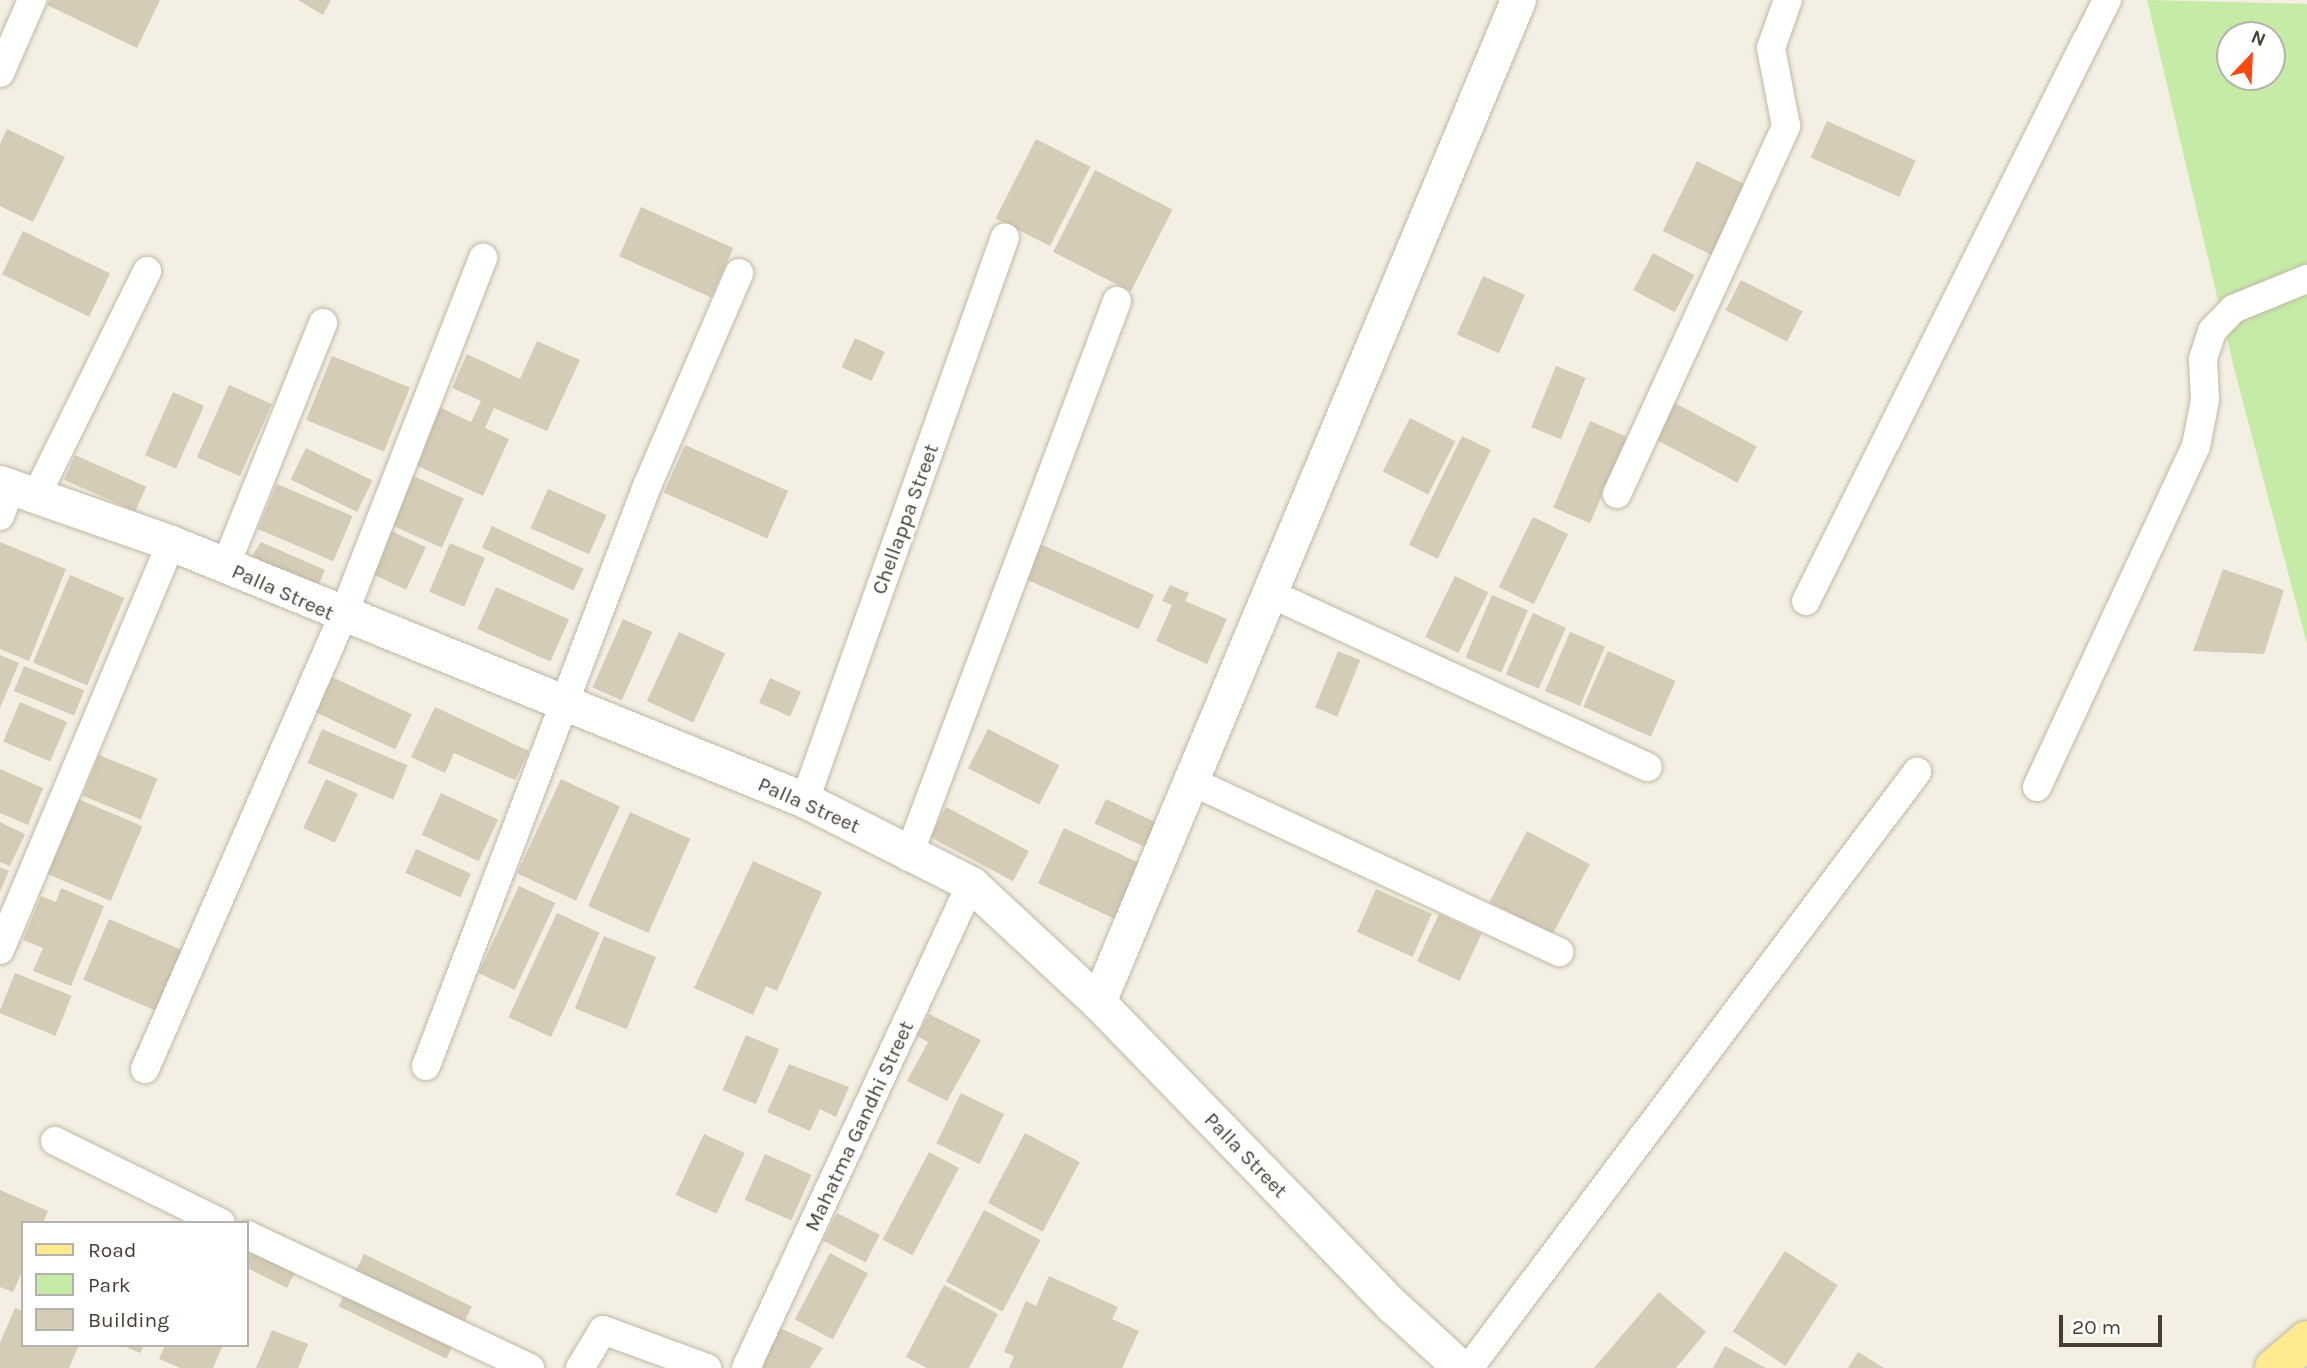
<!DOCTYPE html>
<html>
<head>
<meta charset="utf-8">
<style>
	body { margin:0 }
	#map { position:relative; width:2307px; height:1368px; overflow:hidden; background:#f3efe2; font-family:Karla,sans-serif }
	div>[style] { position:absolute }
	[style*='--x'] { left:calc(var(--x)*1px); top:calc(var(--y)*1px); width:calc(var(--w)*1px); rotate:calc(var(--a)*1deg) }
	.green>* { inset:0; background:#c6eba7 }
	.building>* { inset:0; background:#d5ccb7; transform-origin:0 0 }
	.roads { filter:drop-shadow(0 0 2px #bfb8a4) drop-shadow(0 0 2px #bfb8a4) }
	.minor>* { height:28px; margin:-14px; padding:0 14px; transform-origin:14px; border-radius:14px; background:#fff }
	.tertiary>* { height:35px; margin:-17.5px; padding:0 17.5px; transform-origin:17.5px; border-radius:17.5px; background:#fff }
	.primary>* { height:38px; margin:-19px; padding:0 19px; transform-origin:19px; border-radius:19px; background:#ffea8f }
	span { translate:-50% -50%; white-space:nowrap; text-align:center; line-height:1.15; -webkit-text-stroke:5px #fff; paint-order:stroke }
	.street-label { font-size:21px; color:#453f32 }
	.legend { position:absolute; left:21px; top:1221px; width:228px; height:126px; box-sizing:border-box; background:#fff; border:2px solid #b5b2ad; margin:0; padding:9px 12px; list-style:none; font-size:21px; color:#453f32 }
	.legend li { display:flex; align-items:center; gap:14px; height:35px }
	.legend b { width:35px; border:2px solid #b5b2ad }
	.north { position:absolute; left:2216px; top:21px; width:70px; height:70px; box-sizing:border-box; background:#fff; border:2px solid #b5b2ad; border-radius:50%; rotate:23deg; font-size:19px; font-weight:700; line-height:28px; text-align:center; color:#453f32 }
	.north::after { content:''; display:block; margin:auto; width:24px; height:32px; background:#ff480d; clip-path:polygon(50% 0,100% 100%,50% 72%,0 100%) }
	.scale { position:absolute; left:2059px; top:1315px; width:103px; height:32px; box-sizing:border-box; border:4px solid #453f32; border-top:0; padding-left:9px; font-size:21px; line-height:24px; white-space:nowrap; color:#453f32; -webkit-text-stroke:5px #fff; paint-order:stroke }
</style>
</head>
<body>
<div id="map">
	<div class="green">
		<div style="clip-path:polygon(evenodd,2147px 0,2307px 4px,2307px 644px,2235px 372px,2147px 0,2230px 35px,2272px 35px,2272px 77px,2230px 77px,2230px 35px)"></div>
	</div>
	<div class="building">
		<div style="clip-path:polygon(50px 0,160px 0,137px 48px,47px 5px)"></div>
		<div style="clip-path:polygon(298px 0,331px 0,323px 15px)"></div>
		<div style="left:1827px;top:121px;width:97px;height:40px;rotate:24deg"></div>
		<div style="clip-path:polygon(7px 129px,65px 157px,33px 222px,0 206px,0 144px)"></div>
		<div style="left:1036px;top:139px;width:61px;height:89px;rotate:27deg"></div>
		<div style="left:1697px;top:161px;width:57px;height:78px;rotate:26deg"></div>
		<div style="left:1095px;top:170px;width:87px;height:92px;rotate:27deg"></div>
		<div style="left:641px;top:207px;width:101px;height:54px;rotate:24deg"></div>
		<div style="left:23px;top:231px;width:97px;height:48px;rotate:26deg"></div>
		<div style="left:1653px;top:253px;width:47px;height:42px;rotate:28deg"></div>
		<div style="left:1483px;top:276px;width:46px;height:64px;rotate:24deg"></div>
		<div style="left:1741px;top:280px;width:69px;height:34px;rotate:27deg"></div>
		<div style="left:855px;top:338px;width:33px;height:32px;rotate:25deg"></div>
		<div style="clip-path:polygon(537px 341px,580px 360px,547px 431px,494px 408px,485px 428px,509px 439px,483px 496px,407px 461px,433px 404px,471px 422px,481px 401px,452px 388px,467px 354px,520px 379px)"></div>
		<div style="left:332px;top:356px;width:84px;height:69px;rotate:22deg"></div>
		<div style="left:1556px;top:366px;width:32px;height:66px;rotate:22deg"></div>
		<div style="left:229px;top:385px;width:47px;height:79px;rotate:24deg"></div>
		<div style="left:173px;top:392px;width:34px;height:69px;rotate:24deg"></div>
		<div style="left:1671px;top:401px;width:97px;height:41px;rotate:28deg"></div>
		<div style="left:1410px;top:418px;width:51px;height:60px;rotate:27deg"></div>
		<div style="left:1590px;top:421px;width:40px;height:94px;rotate:23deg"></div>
		<div style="left:1462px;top:436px;width:32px;height:121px;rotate:26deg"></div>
		<div style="left:685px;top:445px;width:113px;height:52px;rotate:24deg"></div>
		<div style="left:306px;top:448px;width:74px;height:35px;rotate:26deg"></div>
		<div style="left:75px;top:455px;width:78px;height:27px;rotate:24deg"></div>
		<div style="left:409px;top:474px;width:60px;height:54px;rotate:24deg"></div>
		<div style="left:277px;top:484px;width:82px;height:49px;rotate:23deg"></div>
		<div style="left:548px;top:489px;width:64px;height:43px;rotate:24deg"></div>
		<div style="left:1533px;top:517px;width:39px;height:78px;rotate:26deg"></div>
		<div style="left:492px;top:526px;width:101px;height:24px;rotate:25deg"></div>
		<div style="left:387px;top:529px;width:43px;height:47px;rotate:25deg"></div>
		<div style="clip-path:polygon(0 542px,66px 569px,29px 661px,0 649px)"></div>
		<div style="clip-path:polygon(261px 542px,325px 570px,314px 595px,249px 560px)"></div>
		<div style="left:450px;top:543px;width:38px;height:53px;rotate:23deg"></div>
		<div style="left:1038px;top:543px;width:127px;height:38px;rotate:24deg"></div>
		<div style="clip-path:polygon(2223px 569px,2284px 590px,2264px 654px,2193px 651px)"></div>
		<div style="left:70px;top:575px;width:59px;height:95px;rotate:23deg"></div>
		<div style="left:1455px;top:576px;width:37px;height:68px;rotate:26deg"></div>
		<div style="clip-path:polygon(1170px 585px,1189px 593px,1185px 601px,1227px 619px,1207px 664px,1156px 641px,1172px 605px,1162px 601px)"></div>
		<div style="left:496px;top:587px;width:80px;height:46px;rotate:24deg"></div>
		<div style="left:1492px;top:595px;width:39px;height:68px;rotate:23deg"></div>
		<div style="left:1533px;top:613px;width:36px;height:67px;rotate:24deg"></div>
		<div style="left:623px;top:619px;width:32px;height:75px;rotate:24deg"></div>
		<div style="left:679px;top:632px;width:51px;height:76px;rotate:25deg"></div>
		<div style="left:1570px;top:632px;width:38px;height:64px;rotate:23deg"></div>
		<div style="left:1338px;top:651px;width:24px;height:61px;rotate:22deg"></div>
		<div style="left:1608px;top:651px;width:74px;height:61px;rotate:24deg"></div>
		<div style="clip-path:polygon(0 655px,19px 663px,0 708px)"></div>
		<div style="left:24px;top:666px;width:65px;height:27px;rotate:22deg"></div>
		<div style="left:332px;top:677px;width:88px;height:39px;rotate:25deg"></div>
		<div style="left:770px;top:678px;width:34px;height:27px;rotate:24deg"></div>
		<div style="left:20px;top:702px;width:51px;height:43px;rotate:23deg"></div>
		<div style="clip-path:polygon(435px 707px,529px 751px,515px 780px,454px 753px,445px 773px,411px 757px)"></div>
		<div style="left:322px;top:729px;width:93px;height:37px;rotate:23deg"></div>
		<div style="left:988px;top:729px;width:80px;height:44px;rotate:27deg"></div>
		<div style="left:99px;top:755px;width:63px;height:44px;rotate:22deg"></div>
		<div style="clip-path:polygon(0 769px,43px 788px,28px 825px,0 813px)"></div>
		<div style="left:326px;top:779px;width:35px;height:54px;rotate:25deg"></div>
		<div style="left:561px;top:779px;width:65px;height:104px;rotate:25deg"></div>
		<div style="left:441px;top:793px;width:63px;height:46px;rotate:25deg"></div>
		<div style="left:78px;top:799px;width:70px;height:81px;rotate:23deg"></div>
		<div style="left:1106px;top:799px;width:56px;height:27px;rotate:25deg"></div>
		<div style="left:946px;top:807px;width:94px;height:34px;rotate:28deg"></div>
		<div style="left:630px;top:812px;width:66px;height:103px;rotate:24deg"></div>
		<div style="clip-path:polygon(0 822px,25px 834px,10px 866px,0 862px)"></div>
		<div style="left:1064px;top:828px;width:90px;height:61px;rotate:25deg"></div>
		<div style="left:1527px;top:831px;width:71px;height:80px;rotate:28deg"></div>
		<div style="left:416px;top:849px;width:60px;height:26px;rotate:24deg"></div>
		<div style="clip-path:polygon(753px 861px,822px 892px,777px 991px,766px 986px,753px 1015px,694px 988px)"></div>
		<div style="clip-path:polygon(0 867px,9px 871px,0 892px)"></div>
		<div style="left:519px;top:886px;width:40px;height:96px;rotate:25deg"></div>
		<div style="clip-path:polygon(61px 888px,104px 906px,71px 986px,33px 971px,43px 948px,23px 940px,41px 896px,56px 902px)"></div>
		<div style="left:1376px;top:889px;width:61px;height:47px;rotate:24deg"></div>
		<div style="left:557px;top:913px;width:47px;height:115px;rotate:25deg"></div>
		<div style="left:1439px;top:914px;width:47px;height:52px;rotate:25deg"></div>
		<div style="left:109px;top:919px;width:88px;height:66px;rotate:23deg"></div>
		<div style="left:604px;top:936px;width:56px;height:78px;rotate:22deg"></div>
		<div style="left:15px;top:973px;width:61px;height:43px;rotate:22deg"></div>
		<div style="clip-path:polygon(929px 1014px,981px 1040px,947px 1101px,907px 1081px,928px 1042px,917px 1036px)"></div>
		<div style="left:746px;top:1035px;width:36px;height:60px;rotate:23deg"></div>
		<div style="clip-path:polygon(789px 1064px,849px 1087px,836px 1117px,820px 1109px,810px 1131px,767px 1112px)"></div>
		<div style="left:961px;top:1093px;width:48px;height:56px;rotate:26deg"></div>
		<div style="left:1025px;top:1133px;width:62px;height:79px;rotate:28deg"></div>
		<div style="left:704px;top:1134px;width:45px;height:67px;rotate:25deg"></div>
		<div style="left:929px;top:1152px;width:34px;height:99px;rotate:28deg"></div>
		<div style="left:765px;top:1154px;width:51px;height:50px;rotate:24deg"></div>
		<div style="clip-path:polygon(0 1190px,48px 1211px,43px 1223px,23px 1223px,23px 1270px,13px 1292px,0 1287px)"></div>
		<div style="left:984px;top:1210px;width:64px;height:81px;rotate:28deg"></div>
		<div style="left:837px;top:1213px;width:48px;height:31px;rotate:27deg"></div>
		<div style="clip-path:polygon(257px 1224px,307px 1249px,287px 1288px,247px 1268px,247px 1244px)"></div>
		<div style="left:1785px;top:1251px;width:63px;height:96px;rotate:33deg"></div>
		<div style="left:830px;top:1253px;width:43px;height:75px;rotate:28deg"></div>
		<div style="left:364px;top:1254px;width:120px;height:58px;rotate:26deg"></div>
		<div style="clip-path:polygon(1049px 1276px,1118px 1307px,1112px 1319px,1139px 1331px,1122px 1368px,1009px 1368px,1014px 1356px,1004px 1352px,1026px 1301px,1036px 1306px)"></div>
		<div style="clip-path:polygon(944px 1285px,998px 1314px,969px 1368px,927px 1368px,906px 1357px)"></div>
		<div style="clip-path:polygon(1659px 1292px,1706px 1332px,1676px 1368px,1594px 1368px)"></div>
		<div style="clip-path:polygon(15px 1308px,23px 1311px,23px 1345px,79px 1345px,69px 1368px,0 1368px,0 1343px)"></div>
		<div style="clip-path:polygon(778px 1327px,823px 1348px,810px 1368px,760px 1368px)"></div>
		<div style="clip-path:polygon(272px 1330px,308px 1344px,298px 1368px,256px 1368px)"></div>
		<div style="clip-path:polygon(122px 1345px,144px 1345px,140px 1353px)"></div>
		<div style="clip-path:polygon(165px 1345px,223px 1345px,213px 1368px,180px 1368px,159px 1359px)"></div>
		<div style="clip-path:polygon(1725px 1346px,1766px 1368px,1713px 1368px)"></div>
		<div style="clip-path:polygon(1858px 1352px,1884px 1368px,1848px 1368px)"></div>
	</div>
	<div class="roads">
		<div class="minor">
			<div style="--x:0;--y:73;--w:80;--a:-66.3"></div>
			<div style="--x:1617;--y:494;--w:405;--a:-65.3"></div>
			<div style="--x:1786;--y:126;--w:79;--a:-100.9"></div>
			<div style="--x:1771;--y:48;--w:51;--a:-70.5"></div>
			<div style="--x:36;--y:496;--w:251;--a:-63.7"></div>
			<div style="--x:0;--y:516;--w:31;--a:-69"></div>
			<div style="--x:225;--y:567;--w:263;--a:-68.1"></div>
			<div style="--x:1267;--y:592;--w:419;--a:24.7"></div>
			<div style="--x:1806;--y:601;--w:672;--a:-63.4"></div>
			<div style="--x:1193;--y:782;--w:404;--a:24.9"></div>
			<div style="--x:2037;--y:787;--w:376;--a:-65"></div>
			<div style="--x:2196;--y:446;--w:47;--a:-78.9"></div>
			<div style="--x:2205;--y:400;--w:41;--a:-92.8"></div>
			<div style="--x:2203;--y:359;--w:29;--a:-72"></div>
			<div style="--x:2212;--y:331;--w:30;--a:-46"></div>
			<div style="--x:2233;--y:309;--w:80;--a:-22.1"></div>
			<div style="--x:805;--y:800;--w:597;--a:-70.44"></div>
			<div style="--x:908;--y:857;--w:594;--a:-69.4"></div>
			<div style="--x:0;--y:950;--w:441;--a:-67.2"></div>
			<div style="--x:426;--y:1066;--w:621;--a:-69.14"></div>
			<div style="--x:647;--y:486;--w:232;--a:-66.6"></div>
			<div style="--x:145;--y:1069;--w:492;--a:-66.4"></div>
			<div style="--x:342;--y:618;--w:387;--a:-68.6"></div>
			<div style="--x:55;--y:1141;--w:185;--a:26.3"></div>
			<div style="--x:247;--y:1235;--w:313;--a:25.2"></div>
			<div style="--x:580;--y:1368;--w:44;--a:-58.8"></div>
			<div style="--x:603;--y:1330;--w:111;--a:20.1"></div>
			<div style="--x:746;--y:1368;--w:534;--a:-65.07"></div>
			<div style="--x:1469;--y:1368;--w:746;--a:-53.07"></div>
		</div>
		<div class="tertiary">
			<div style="--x:0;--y:483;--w:181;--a:19.3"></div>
			<div style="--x:171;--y:543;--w:684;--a:22.07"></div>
			<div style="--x:805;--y:800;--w:186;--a:26.8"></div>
			<div style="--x:971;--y:884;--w:173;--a:42.9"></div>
			<div style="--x:1098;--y:1002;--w:424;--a:45.9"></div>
			<div style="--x:1393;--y:1306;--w:92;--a:42.4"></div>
			<div style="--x:1098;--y:1002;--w:1086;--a:-67.26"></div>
		</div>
		<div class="primary">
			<div style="--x:2274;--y:1368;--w:43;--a:-40.3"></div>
		</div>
	</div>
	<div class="street-label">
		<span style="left:905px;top:519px;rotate:-70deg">Chellappa Street</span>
		<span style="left:283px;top:592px;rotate:24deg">Palla Street</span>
		<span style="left:809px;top:805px;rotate:24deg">Palla Street</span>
		<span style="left:859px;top:1126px;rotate:-65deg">Mahatma Gandhi Street</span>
		<span style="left:1246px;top:1155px;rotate:46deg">Palla Street</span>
	</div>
	<ul class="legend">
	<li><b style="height:9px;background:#ffea8f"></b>Road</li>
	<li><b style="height:19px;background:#c6eba7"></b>Park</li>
	<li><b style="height:19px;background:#d5ccb7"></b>Building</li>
	</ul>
	<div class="north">N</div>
	<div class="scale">20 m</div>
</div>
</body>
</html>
